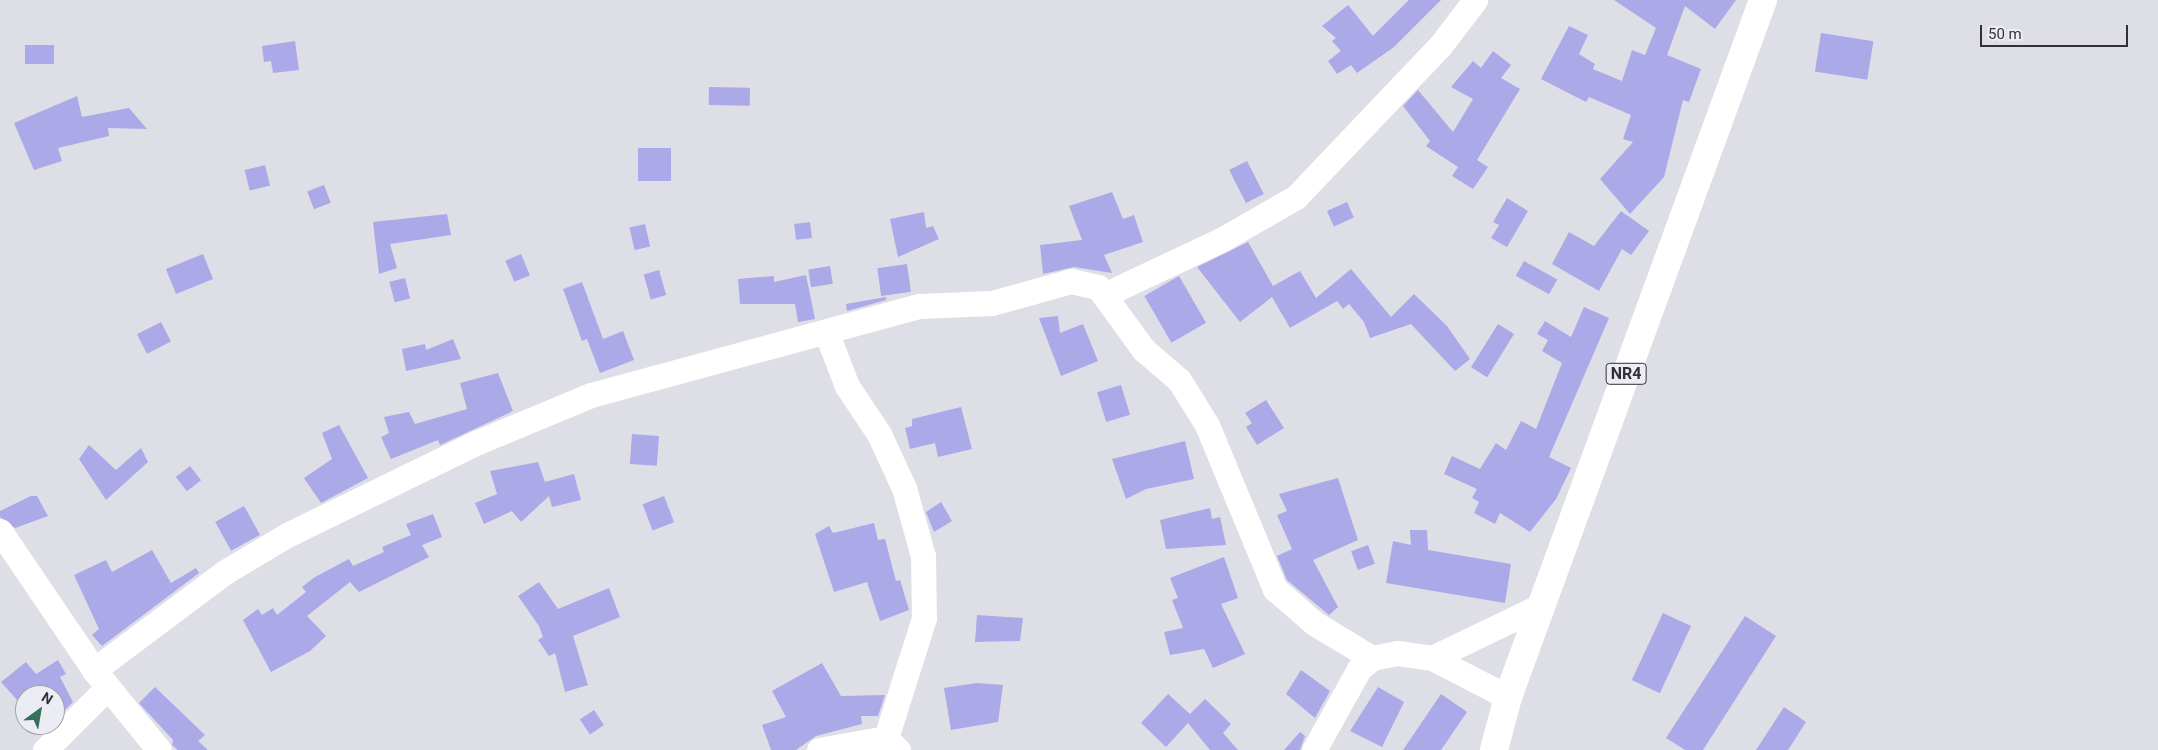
<!DOCTYPE html>
<html>
<head>
<meta charset="utf-8">
<style>
	body { margin:0 }
	#map { position:relative; width:2158px; height:750px; overflow:hidden; background:#dedee7; font-family:Roboto,sans-serif }
	div>[style] { position:absolute }
	[style*='--x'] { left:calc(var(--x)*1px); top:calc(var(--y)*1px); width:calc(var(--w)*1px); rotate:calc(var(--a)*1deg) }
	.building>* { inset:0; background:#aba9e7; transform-origin:0 0 }
	.minor>* { height:25px; margin:-12.5px; padding:0 12.5px; transform-origin:12.5px; border-radius:12.5px; background:#fff }
	.highway>* { height:28px; margin:-14px; padding:0 14px; transform-origin:14px; border-radius:14px; background:#fff }
	span { translate:-50% -50%; white-space:nowrap; text-align:center; line-height:1.15; -webkit-text-stroke:4px #ececf4; paint-order:stroke }
	.shield-label span { padding:1px 4px; background:#ececf4; border:1px solid; border-radius:4px; -webkit-text-stroke-width:0 }
	.shield-label { font-size:16px; color:#313135; font-weight:700 }
	.north { position:absolute; left:15px; top:685px; width:50px; height:50px; box-sizing:border-box; background:#ececf4; border:1px solid #a1a1a8; border-radius:50%; rotate:32deg; font-size:14px; font-weight:700; line-height:20px; text-align:center; color:#313135 }
	.north::after { content:''; display:block; margin:auto; width:18px; height:22px; background:#34705a; clip-path:polygon(50% 0,100% 100%,50% 72%,0 100%) }
	.scale { position:absolute; left:1980px; top:25px; width:148px; height:22px; box-sizing:border-box; border:2px solid #313135; border-top:0; padding-left:6px; font-size:15px; line-height:18px; white-space:nowrap; color:#313135; -webkit-text-stroke:4px #ececf4; paint-order:stroke }
</style>
</head>
<body>
<div id="map">
	<div class="building">
		<div style="clip-path:polygon(1409px 0,1441px 0,1394px 47px,1357px 73px,1351px 65px,1337px 74px,1328px 61px,1341px 51px,1332px 41px,1336px 38px,1322px 26px,1348px 5px,1373px 36px)"></div>
		<div style="clip-path:polygon(1614px 0,1736px 0,1715px 29px,1685px 6px,1667px 55px,1701px 69px,1689px 102px,1683px 100px,1664px 177px,1630px 214px,1600px 179px,1633px 142px,1623px 139px,1631px 115px,1589px 97px,1586px 102px,1541px 79px,1569px 26px,1588px 35px,1579px 54px,1595px 64px,1593px 69px,1622px 81px,1632px 50px,1645px 55px,1656px 28px)"></div>
		<div style="left:1821px;top:33px;width:53px;height:39px;rotate:9deg"></div>
		<div style="clip-path:polygon(295px 41px,299px 70px,273px 73px,271px 61px,264px 62px,262px 46px)"></div>
		<div style="left:54px;top:45px;width:19px;height:29px;rotate:90deg"></div>
		<div style="clip-path:polygon(1493px 51px,1511px 65px,1501px 78px,1520px 89px,1477px 160px,1488px 167px,1473px 189px,1452px 176px,1458px 167px,1426px 146px,1430px 141px,1403px 106px,1418px 90px,1453px 132px,1473px 99px,1451px 87px,1473px 61px,1481px 68px)"></div>
		<div style="left:709px;top:87px;width:41px;height:18px;rotate:1deg"></div>
		<div style="clip-path:polygon(77px 96px,82px 117px,129px 108px,147px 129px,108px 128px,109px 136px,58px 148px,62px 161px,34px 170px,14px 123px)"></div>
		<div style="left:671px;top:148px;width:33px;height:33px;rotate:90deg"></div>
		<div style="left:1247px;top:161px;width:37px;height:20px;rotate:63deg"></div>
		<div style="left:265px;top:165px;width:21px;height:21px;rotate:76deg"></div>
		<div style="left:324px;top:185px;width:19px;height:18px;rotate:69deg"></div>
		<div style="clip-path:polygon(1112px 192px,1123px 219px,1134px 215px,1143px 242px,1104px 255px,1112px 273px,1074px 267px,1043px 274px,1040px 245px,1082px 240px,1069px 206px)"></div>
		<div style="clip-path:polygon(1507px 198px,1528px 211px,1507px 247px,1491px 238px,1499px 225px,1493px 222px)"></div>
		<div style="left:1347px;top:202px;width:17px;height:22px;rotate:66deg"></div>
		<div style="clip-path:polygon(1621px 211px,1649px 231px,1631px 255px,1622px 249px,1599px 291px,1552px 264px,1569px 232px,1594px 246px)"></div>
		<div style="clip-path:polygon(924px 212px,926px 228px,933px 226px,939px 239px,898px 257px,890px 219px)"></div>
		<div style="clip-path:polygon(447px 214px,451px 235px,390px 244px,397px 268px,379px 274px,373px 222px)"></div>
		<div style="left:810px;top:222px;width:16px;height:16px;rotate:83deg"></div>
		<div style="left:645px;top:224px;width:23px;height:16px;rotate:77deg"></div>
		<div style="clip-path:polygon(1248px 242px,1273px 286px,1300px 271px,1316px 298px,1351px 269px,1391px 317px,1414px 294px,1447px 326px,1470px 359px,1455px 371px,1411px 324px,1370px 338px,1364px 322px,1349px 304px,1343px 309px,1337px 301px,1290px 328px,1272px 297px,1240px 322px,1197px 267px)"></div>
		<div style="left:203px;top:254px;width:27px;height:40px;rotate:68deg"></div>
		<div style="left:521px;top:254px;width:23px;height:17px;rotate:67deg"></div>
		<div style="left:1524px;top:261px;width:38px;height:17px;rotate:29deg"></div>
		<div style="left:907px;top:264px;width:28px;height:30px;rotate:82deg"></div>
		<div style="left:830px;top:266px;width:18px;height:22px;rotate:81deg"></div>
		<div style="left:659px;top:270px;width:26px;height:16px;rotate:74deg"></div>
		<div style="clip-path:polygon(806px 275px,815px 319px,798px 322px,795px 304px,740px 304px,738px 279px,774px 276px,774px 282px)"></div>
		<div style="left:1179px;top:276px;width:54px;height:40px;rotate:60deg"></div>
		<div style="left:405px;top:278px;width:21px;height:16px;rotate:76deg"></div>
		<div style="clip-path:polygon(582px 282px,603px 339px,623px 331px,634px 360px,600px 373px,587px 339px,582px 341px,563px 289px)"></div>
		<div style="clip-path:polygon(886px 297px,886px 300px,847px 311px,846px 304px)"></div>
		<div style="clip-path:polygon(1584px 307px,1609px 318px,1549px 457px,1571px 468px,1556px 499px,1530px 532px,1500px 513px,1495px 524px,1474px 513px,1479px 502px,1472px 498px,1477px 489px,1444px 474px,1452px 456px,1480px 469px,1496px 443px,1506px 450px,1521px 421px,1536px 429px,1562px 363px,1542px 351px,1548px 340px,1537px 334px,1545px 321px,1571px 337px)"></div>
		<div style="clip-path:polygon(1058px 316px,1060px 333px,1083px 324px,1098px 361px,1061px 376px,1039px 318px)"></div>
		<div style="left:161px;top:322px;width:22px;height:27px;rotate:63deg"></div>
		<div style="left:1498px;top:324px;width:19px;height:51px;rotate:32deg"></div>
		<div style="clip-path:polygon(453px 339px,461px 359px,406px 371px,402px 349px,425px 344px,426px 350px)"></div>
		<div style="clip-path:polygon(498px 373px,513px 411px,440px 445px,438px 440px,391px 459px,381px 437px,389px 433px,384px 417px,409px 412px,415px 424px,467px 409px,460px 383px)"></div>
		<div style="left:1121px;top:385px;width:31px;height:25px;rotate:73deg"></div>
		<div style="clip-path:polygon(1266px 400px,1284px 428px,1257px 445px,1246px 427px,1252px 423px,1245px 413px)"></div>
		<div style="clip-path:polygon(961px 407px,972px 449px,938px 457px,935px 443px,910px 449px,905px 428px,912px 426px,912px 419px)"></div>
		<div style="clip-path:polygon(339px 425px,368px 478px,321px 503px,304px 478px,332px 459px,322px 433px)"></div>
		<div style="left:632px;top:434px;width:27px;height:30px;rotate:4deg"></div>
		<div style="clip-path:polygon(1185px 441px,1194px 479px,1146px 489px,1126px 499px,1112px 459px)"></div>
		<div style="clip-path:polygon(89px 445px,116px 470px,141px 448px,148px 462px,106px 500px,79px 459px)"></div>
		<div style="clip-path:polygon(538px 462px,545px 482px,574px 474px,581px 500px,552px 507px,549px 496px,521px 522px,512px 511px,484px 524px,475px 503px,497px 494px,490px 471px)"></div>
		<div style="left:190px;top:466px;width:18px;height:18px;rotate:52deg"></div>
		<div style="clip-path:polygon(1338px 478px,1358px 540px,1313px 560px,1338px 607px,1329px 615px,1287px 580px,1277px 556px,1292px 549px,1277px 515px,1287px 511px,1279px 494px)"></div>
		<div style="clip-path:polygon(31px 496px,37px 496px,48px 516px,15px 528px,0 517px,0 511px)"></div>
		<div style="left:664px;top:496px;width:28px;height:23px;rotate:69deg"></div>
		<div style="clip-path:polygon(941px 502px,952px 521px,934px 532px,926px 512px)"></div>
		<div style="left:244px;top:506px;width:33px;height:33px;rotate:61deg"></div>
		<div style="clip-path:polygon(1210px 508px,1212px 519px,1220px 517px,1226px 545px,1166px 549px,1160px 520px)"></div>
		<div style="clip-path:polygon(433px 514px,442px 537px,422px 545px,429px 557px,359px 592px,350px 582px,307px 616px,326px 636px,310px 651px,271px 672px,243px 620px,258px 609px,262px 615px,273px 608px,277px 615px,306px 592px,302px 587px,315px 577px,349px 559px,353px 566px,384px 552px,382px 547px,411px 535px,406px 524px)"></div>
		<div style="clip-path:polygon(874px 523px,878px 540px,885px 539px,896px 581px,900px 580px,909px 610px,880px 621px,867px 582px,834px 592px,815px 534px,829px 526px,833px 533px)"></div>
		<div style="clip-path:polygon(1410px 530px,1427px 530px,1428px 550px,1511px 564px,1505px 603px,1386px 583px,1393px 541px,1411px 545px)"></div>
		<div style="left:1368px;top:545px;width:20px;height:18px;rotate:70deg"></div>
		<div style="clip-path:polygon(152px 550px,171px 583px,196px 568px,199px 573px,102px 646px,92px 635px,99px 629px,74px 575px,106px 560px,112px 572px)"></div>
		<div style="clip-path:polygon(1224px 557px,1238px 598px,1221px 604px,1245px 654px,1213px 668px,1204px 649px,1170px 655px,1164px 632px,1183px 628px,1172px 600px,1178px 598px,1170px 578px)"></div>
		<div style="clip-path:polygon(539px 582px,558px 609px,609px 588px,620px 617px,573px 636px,588px 685px,565px 692px,555px 653px,549px 656px,538px 640px,543px 637px,539px 626px,518px 596px)"></div>
		<div style="left:1663px;top:613px;width:31px;height:74px;rotate:25deg"></div>
		<div style="clip-path:polygon(977px 615px,1023px 618px,1020px 641px,975px 642px)"></div>
		<div style="clip-path:polygon(1745px 616px,1776px 636px,1703px 750px,1685px 750px,1666px 738px)"></div>
		<div style="clip-path:polygon(58px 660px,66px 674px,60px 677px,73px 702px,55px 720px,55px 695px,44px 695px,38px 685px,19px 702px,1px 682px,26px 662px,36px 674px)"></div>
		<div style="clip-path:polygon(822px 663px,841px 696px,885px 695px,878px 716px,861px 716px,862px 724px,816px 736px,796px 750px,771px 750px,762px 725px,786px 717px,772px 691px)"></div>
		<div style="clip-path:polygon(1301px 670px,1330px 691px,1315px 718px,1286px 694px)"></div>
		<div style="clip-path:polygon(977px 683px,1003px 685px,998px 722px,951px 730px,944px 688px)"></div>
		<div style="clip-path:polygon(155px 687px,205px 735px,198px 741px,208px 750px,178px 750px,172px 745px,173px 740px,139px 703px)"></div>
		<div style="clip-path:polygon(1378px 687px,1404px 702px,1382px 747px,1350px 731px)"></div>
		<div style="clip-path:polygon(1168px 694px,1190px 714px,1205px 699px,1231px 724px,1223px 733px,1238px 750px,1210px 750px,1188px 723px,1166px 747px,1141px 723px)"></div>
		<div style="clip-path:polygon(1441px 694px,1467px 712px,1441px 750px,1403px 750px)"></div>
		<div style="clip-path:polygon(1784px 707px,1806px 722px,1788px 750px,1756px 750px)"></div>
		<div style="left:594px;top:710px;width:18px;height:17px;rotate:56deg"></div>
		<div style="clip-path:polygon(1300px 732px,1305px 736px,1300px 750px,1284px 750px)"></div>
	</div>
	<div class="minor">
		<div style="--x:1104;--y:295;--w:129;--a:-25.2"></div>
		<div style="--x:1221;--y:240;--w:86;--a:-29.8"></div>
		<div style="--x:1296;--y:197;--w:209;--a:-46.4"></div>
		<div style="--x:1440;--y:46;--w:58;--a:-52.7"></div>
		<div style="--x:827;--y:334;--w:56;--a:69"></div>
		<div style="--x:847;--y:386;--w:58;--a:56.3"></div>
		<div style="--x:879;--y:434;--w:60;--a:65.2"></div>
		<div style="--x:904;--y:488;--w:71;--a:74.4"></div>
		<div style="--x:923;--y:556;--w:62;--a:89.1"></div>
		<div style="--x:924;--y:618;--w:126;--a:107.6"></div>
		<div style="--x:0;--y:531;--w:168;--a:55.9"></div>
		<div style="--x:94;--y:670;--w:103;--a:50.9"></div>
		<div style="--x:1432;--y:658;--w:122;--a:-25.7"></div>
		<div style="--x:94;--y:670;--w:164;--a:-36.8"></div>
		<div style="--x:225;--y:572;--w:72;--a:-30.8"></div>
		<div style="--x:287;--y:535;--w:212;--a:-26"></div>
		<div style="--x:478;--y:442;--w:122;--a:-22.6"></div>
		<div style="--x:591;--y:395;--w:340;--a:-15.2"></div>
		<div style="--x:919;--y:306;--w:73;--a:-2.4"></div>
		<div style="--x:992;--y:303;--w:82;--a:-15.6"></div>
		<div style="--x:1071;--y:281;--w:28;--a:13"></div>
		<div style="--x:1098;--y:287;--w:78;--a:53.9"></div>
		<div style="--x:1144;--y:350;--w:46;--a:40.6"></div>
		<div style="--x:1179;--y:380;--w:53;--a:58.1"></div>
		<div style="--x:1207;--y:425;--w:178;--a:67.5"></div>
		<div style="--x:1275;--y:589;--w:52;--a:41.1"></div>
		<div style="--x:1314;--y:623;--w:68;--a:31.1"></div>
		<div style="--x:45;--y:750;--w:89;--a:-45"></div>
		<div style="--x:819;--y:750;--w:68;--a:-10.2"></div>
		<div style="--x:886;--y:738;--w:17;--a:45"></div>
		<div style="--x:1314;--y:750;--w:93;--a:-60.9"></div>
		<div style="--x:1359;--y:669;--w:17;--a:-40"></div>
		<div style="--x:1372;--y:658;--w:25;--a:-11"></div>
		<div style="--x:1397;--y:653;--w:35;--a:8"></div>
		<div style="--x:1432;--y:658;--w:85;--a:27.2"></div>
	</div>
	<div class="highway">
		<div style="--x:1494;--y:750;--w:55;--a:-75.2"></div>
		<div style="--x:1508;--y:697;--w:742;--a:-69.9"></div>
	</div>
	<div class="shield-label">
		<span style="left:1626px;top:374px">NR4</span>
	</div>
	<div class="north">N</div>
	<div class="scale">50 m</div>
</div>
</body>
</html>
